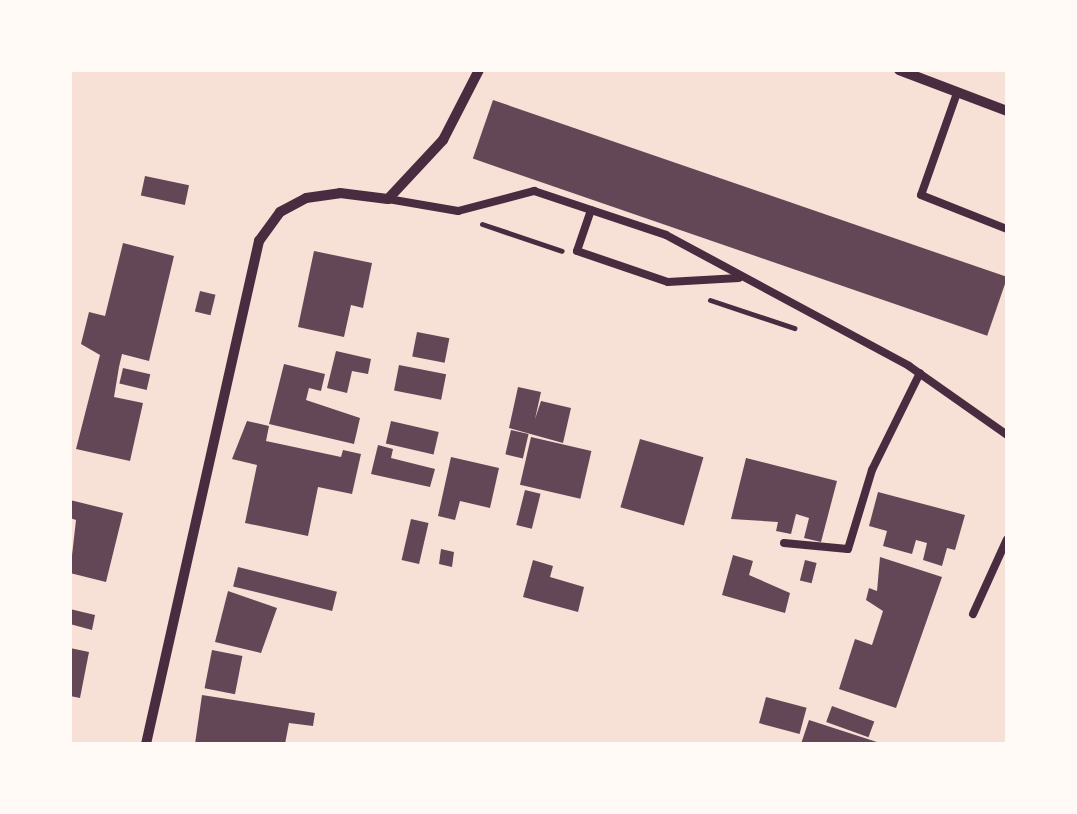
<!DOCTYPE html>
<html>
<head>
<meta charset="utf-8">
<style>
	body { margin:0 }
	#map { position:relative; width:1077px; height:814px; overflow:hidden; background:#f7e1d7; font-family:"Roboto Condensed",sans-serif }
	div>[style] { position:absolute }
	[style*='--x'] { left:calc(var(--x)*1px); top:calc(var(--y)*1px); width:calc(var(--w)*1px); rotate:calc(var(--a)*1deg) }
	.building>* { inset:0; background:#644757; transform-origin:0 0 }
	.path>* { height:5px; margin:-2.5px; padding:0 2.5px; transform-origin:2.5px; border-radius:2.5px; background:#4a2c40 }
	.service>* { height:8px; margin:-4px; padding:0 4px; transform-origin:4px; border-radius:4px; background:#4a2c40 }
	.minor>* { height:10px; margin:-5px; padding:0 5px; transform-origin:5px; border-radius:5px; background:#4a2c40 }
	span { translate:-50% -50%; white-space:nowrap; text-align:center; line-height:1.15; -webkit-text-stroke:10px #fffaf5; paint-order:stroke }
	.frame { position:absolute; inset:0; border:72px solid #fffaf5; pointer-events:none }
</style>
</head>
<body>
<div id="map">
	<div class="building">
		<div style="left:493px;top:100px;width:544px;height:62px;rotate:19deg"></div>
		<div style="left:145px;top:176px;width:45px;height:20px;rotate:12deg"></div>
		<div style="clip-path:polygon(123px 243px,174px 256px,149px 361px,122px 354px,119px 367px,114px 397px,143px 403px,130px 461px,76px 449px,100px 355px,81px 344px,89px 312px,105px 316px)"></div>
		<div style="clip-path:polygon(314px 251px,372px 263px,363px 308px,351px 305px,344px 337px,298px 327px)"></div>
		<div style="left:200px;top:291px;width:16px;height:21px;rotate:14deg"></div>
		<div style="left:417px;top:332px;width:33px;height:25px;rotate:11deg"></div>
		<div style="clip-path:polygon(336px 351px,371px 359px,368px 374px,352px 371px,347px 393px,327px 388px)"></div>
		<div style="clip-path:polygon(284px 364px,325px 374px,321px 391px,309px 388px,306px 400px,360px 418px,354px 444px,269px 424px)"></div>
		<div style="left:399px;top:365px;width:48px;height:26px;rotate:11deg"></div>
		<div style="left:123px;top:368px;width:28px;height:16px;rotate:13deg"></div>
		<div style="clip-path:polygon(518px 387px,541px 392px,535px 419px,541px 401px,571px 408px,563px 443px,509px 428px)"></div>
		<div style="clip-path:polygon(247px 421px,269px 426px,266px 441px,341px 457px,343px 450px,361px 454px,352px 494px,318px 487px,308px 536px,245px 523px,257px 465px,232px 459px)"></div>
		<div style="left:391px;top:421px;width:49px;height:23px;rotate:13deg"></div>
		<div style="left:511px;top:430px;width:18px;height:25px;rotate:13deg"></div>
		<div style="left:531px;top:437px;width:62px;height:49px;rotate:13deg"></div>
		<div style="left:640px;top:439px;width:66px;height:71px;rotate:16deg"></div>
		<div style="clip-path:polygon(378px 445px,393px 449px,391px 458px,435px 469px,430px 487px,371px 474px)"></div>
		<div style="clip-path:polygon(451px 457px,499px 468px,490px 508px,460px 501px,455px 520px,438px 516px)"></div>
		<div style="clip-path:polygon(746px 458px,837px 481px,821px 542px,804px 538px,809px 518px,796px 514px,791px 534px,776px 531px,778px 522px,731px 519px)"></div>
		<div style="left:525px;top:490px;width:16px;height:36px;rotate:14deg"></div>
		<div style="clip-path:polygon(878px 492px,965px 515px,955px 550px,947px 548px,942px 566px,923px 560px,927px 543px,916px 540px,912px 554px,883px 546px,887px 531px,869px 526px)"></div>
		<div style="clip-path:polygon(70px 500px,123px 513px,106px 582px,70px 573px,76px 520px,70px 518px)"></div>
		<div style="left:411px;top:519px;width:18px;height:42px;rotate:13deg"></div>
		<div style="clip-path:polygon(441px 549px,454px 552px,452px 567px,439px 564px)"></div>
		<div style="clip-path:polygon(733px 555px,753px 561px,749px 575px,790px 593px,785px 613px,722px 595px)"></div>
		<div style="clip-path:polygon(880px 557px,942px 577px,896px 708px,839px 689px,855px 639px,872px 645px,883px 611px,866px 600px,869px 588px,877px 591px)"></div>
		<div style="clip-path:polygon(533px 560px,553px 566px,550px 577px,584px 587px,578px 612px,523px 597px)"></div>
		<div style="left:805px;top:560px;width:12px;height:21px;rotate:14deg"></div>
		<div style="left:238px;top:567px;width:102px;height:20px;rotate:14deg"></div>
		<div style="clip-path:polygon(228px 591px,277px 608px,261px 653px,215px 642px)"></div>
		<div style="clip-path:polygon(70px 609px,95px 615px,92px 630px,70px 624px)"></div>
		<div style="clip-path:polygon(70px 648px,89px 652px,80px 698px,70px 696px)"></div>
		<div style="left:212px;top:650px;width:31px;height:39px;rotate:11deg"></div>
		<div style="clip-path:polygon(202px 695px,315px 713px,313px 726px,289px 723px,285px 744px,195px 744px)"></div>
		<div style="left:766px;top:697px;width:42px;height:27px;rotate:15deg"></div>
		<div style="left:832px;top:706px;width:45px;height:17px;rotate:20deg"></div>
		<div style="clip-path:polygon(809px 720px,880px 743px,880px 744px,801px 744px)"></div>
	</div>
	<div class="path">
		<div style="--x:482;--y:224;--w:84;--a:18.6"></div>
		<div style="--x:710;--y:300;--w:89;--a:18.4"></div>
	</div>
	<div class="service">
		<div style="--x:957;--y:93;--w:108;--a:109.4"></div>
		<div style="--x:921;--y:195;--w:92;--a:21.6"></div>
		<div style="--x:388;--y:199;--w:71;--a:9.7"></div>
		<div style="--x:458;--y:211;--w:79;--a:-14.7"></div>
		<div style="--x:534;--y:191;--w:139;--a:18.4"></div>
		<div style="--x:666;--y:235;--w:276;--a:28.3"></div>
		<div style="--x:909;--y:366;--w:120;--a:35.1"></div>
		<div style="--x:591;--y:210;--w:43;--a:108.9"></div>
		<div style="--x:577;--y:251;--w:96;--a:18.8"></div>
		<div style="--x:668;--y:282;--w:71;--a:-3.2"></div>
		<div style="--x:784;--y:543;--w:64;--a:5.4"></div>
		<div style="--x:848;--y:549;--w:83;--a:-73.1"></div>
		<div style="--x:872;--y:470;--w:108;--a:-63.7"></div>
		<div style="--x:973;--y:614;--w:82;--a:-65.6"></div>
	</div>
	<div class="minor">
		<div style="--x:899;--y:70;--w:116;--a:20.8"></div>
		<div style="--x:146;--y:744;--w:516;--a:-77.34"></div>
		<div style="--x:259;--y:241;--w:36;--a:-54"></div>
		<div style="--x:280;--y:212;--w:30;--a:-28"></div>
		<div style="--x:306;--y:198;--w:34;--a:-8"></div>
		<div style="--x:340;--y:193;--w:48;--a:7.1"></div>
		<div style="--x:388;--y:199;--w:81;--a:-47"></div>
		<div style="--x:443;--y:140;--w:79;--a:-62.8"></div>
	</div>
	<div class="frame"></div>
</div>
</body>
</html>
